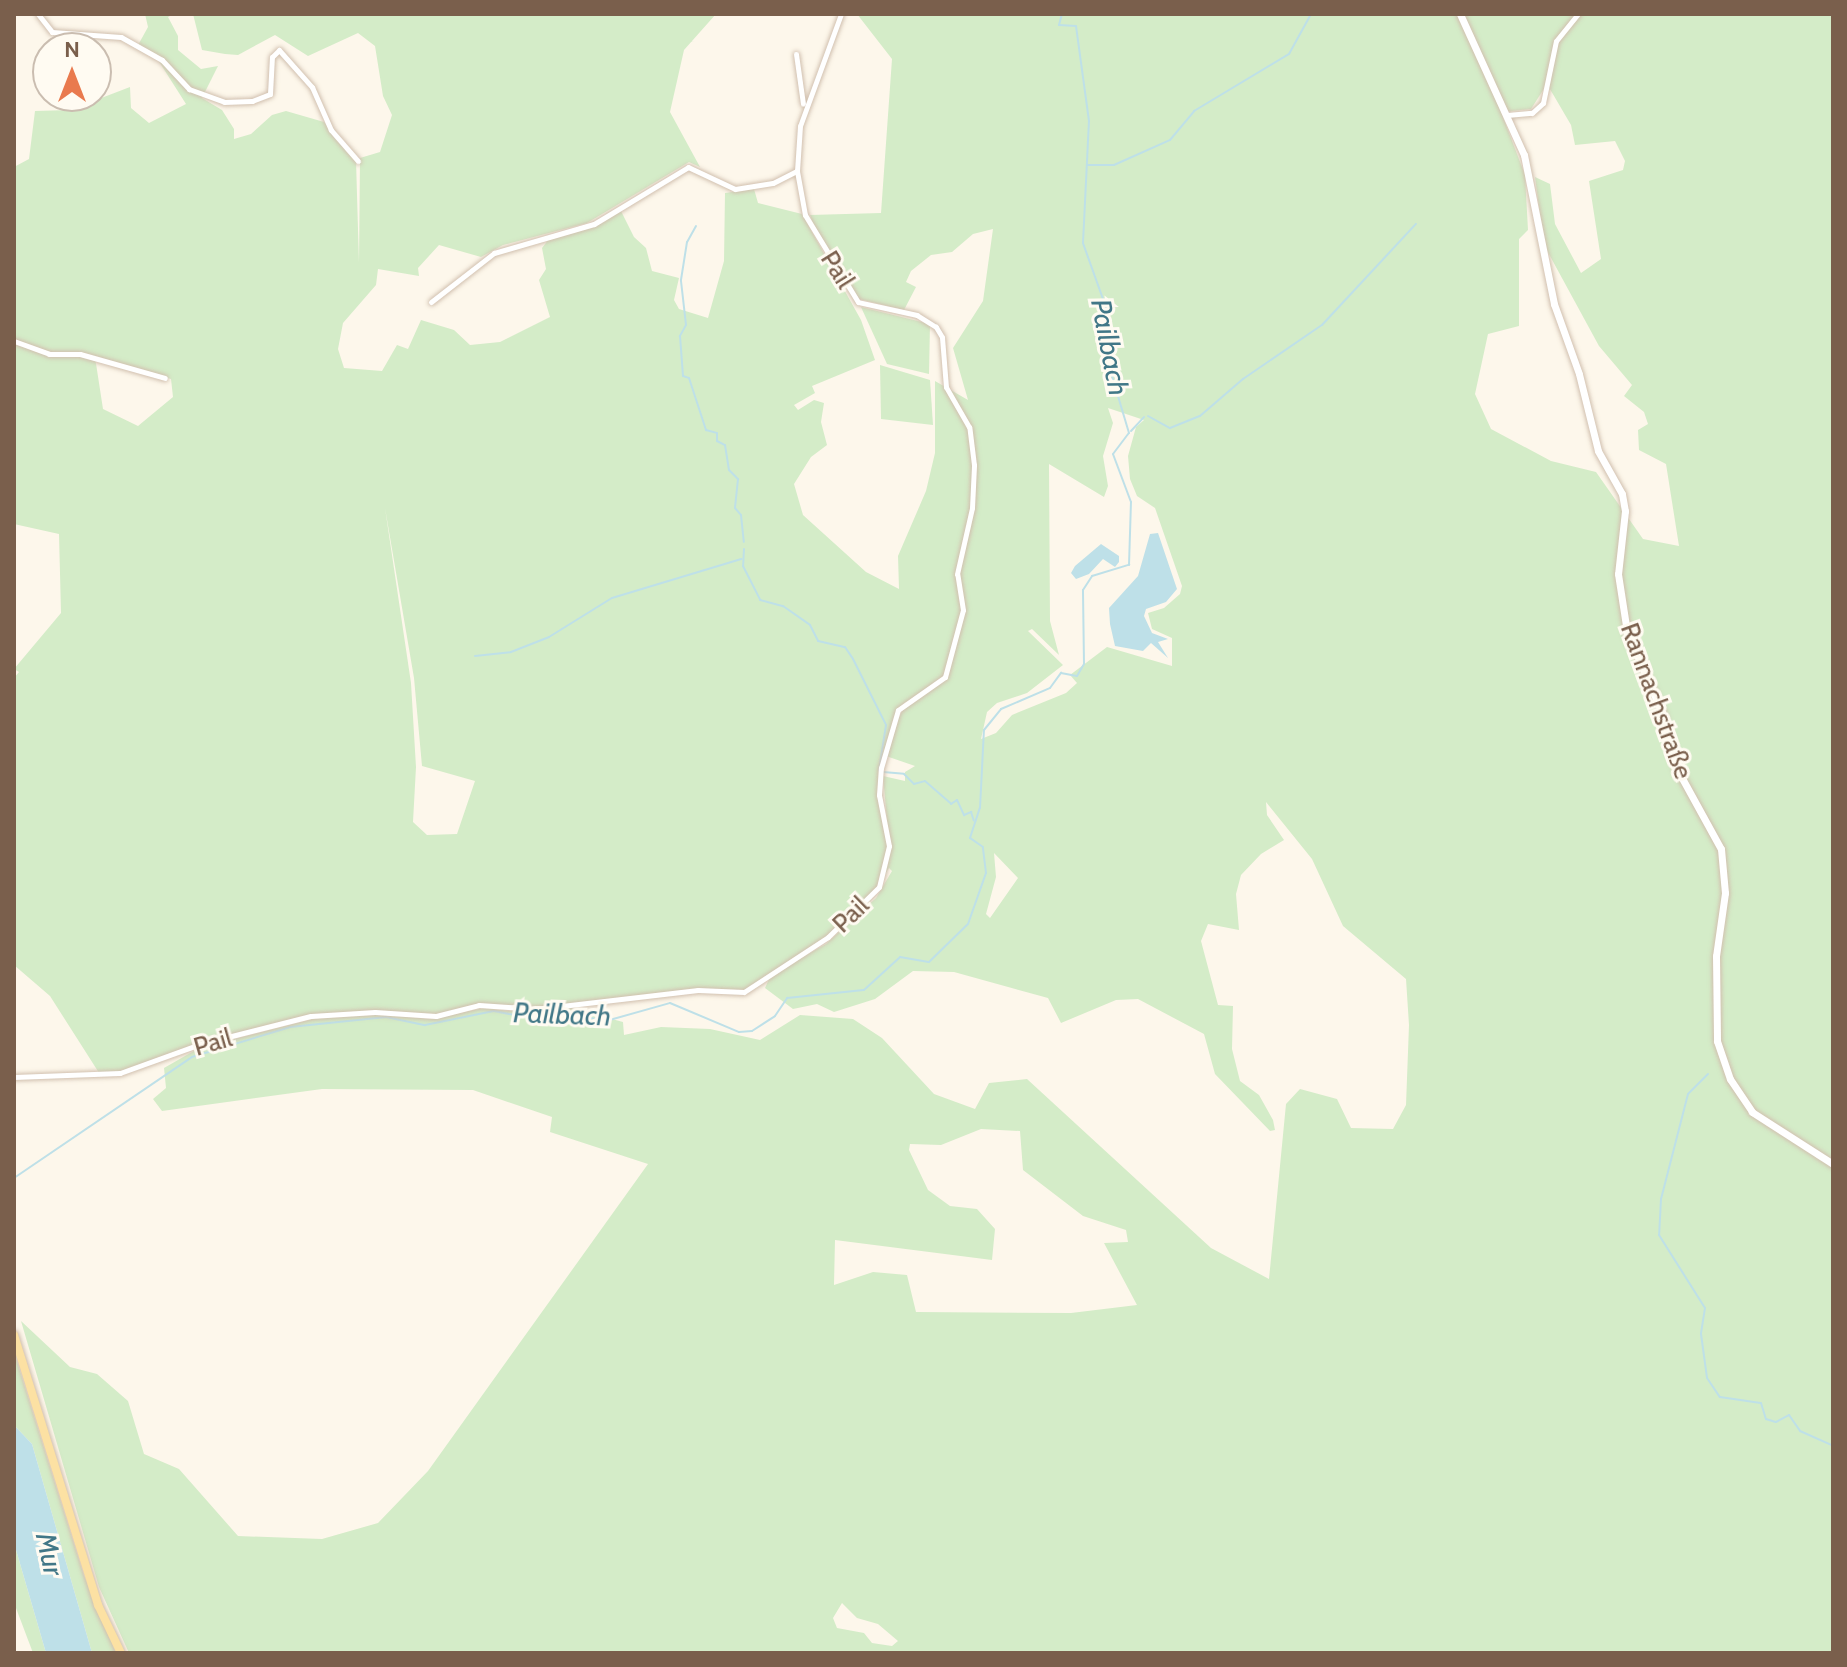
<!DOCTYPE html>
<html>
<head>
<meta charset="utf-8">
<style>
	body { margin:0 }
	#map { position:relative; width:1847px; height:1667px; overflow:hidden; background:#fdf7eb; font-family:Cabin,sans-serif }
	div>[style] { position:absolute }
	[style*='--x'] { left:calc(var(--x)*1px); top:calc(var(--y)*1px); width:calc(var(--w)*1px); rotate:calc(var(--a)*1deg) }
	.green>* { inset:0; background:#d4ecc8 }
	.water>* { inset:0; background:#bee0e8 }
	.stream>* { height:2px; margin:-1px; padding:0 1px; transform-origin:1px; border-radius:1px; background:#bee0e8 }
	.roads { filter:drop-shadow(0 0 2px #d1c0af) drop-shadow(0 0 2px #d1c0af) }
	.minor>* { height:5px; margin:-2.5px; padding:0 2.5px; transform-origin:2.5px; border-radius:2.5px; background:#fff }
	.tertiary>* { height:7px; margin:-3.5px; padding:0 3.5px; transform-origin:3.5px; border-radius:3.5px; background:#fff }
	.primary>* { height:8px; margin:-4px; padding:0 4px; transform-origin:4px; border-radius:4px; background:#fce1a3 }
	span { translate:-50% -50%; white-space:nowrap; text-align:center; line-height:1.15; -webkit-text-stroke:6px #fffbf2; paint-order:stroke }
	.street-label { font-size:26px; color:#7a5f4c }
	.water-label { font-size:28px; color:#417787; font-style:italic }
	.frame { position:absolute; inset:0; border:16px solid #7a5f4c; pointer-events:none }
	.north { position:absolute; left:32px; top:32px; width:80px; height:80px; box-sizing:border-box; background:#fffbf2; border:2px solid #cabdb0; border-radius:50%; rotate:0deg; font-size:22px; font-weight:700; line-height:32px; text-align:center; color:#7a5f4c }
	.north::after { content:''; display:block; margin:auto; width:28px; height:36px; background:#e97a4e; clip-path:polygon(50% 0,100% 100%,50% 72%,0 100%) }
</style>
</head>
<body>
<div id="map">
	<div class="green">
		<div style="clip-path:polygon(evenodd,145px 14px,174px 14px,168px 17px,178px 36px,178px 50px,201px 69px,218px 66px,202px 98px,222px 110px,234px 129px,234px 139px,251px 134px,272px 115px,286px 111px,324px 122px,356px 160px,359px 263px,360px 158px,380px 152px,392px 115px,383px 96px,375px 46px,358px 33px,308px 56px,275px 35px,238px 55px,225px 54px,202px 50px,193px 14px,716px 14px,684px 50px,670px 112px,700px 167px,689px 162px,587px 223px,503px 245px,481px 257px,439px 245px,418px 268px,419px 276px,378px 269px,376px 285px,343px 323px,338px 349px,344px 368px,382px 371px,397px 345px,408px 349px,421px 320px,454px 330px,470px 345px,500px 342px,550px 317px,539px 280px,546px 269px,542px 248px,552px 235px,590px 228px,620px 209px,634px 237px,646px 248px,652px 271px,679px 278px,674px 300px,679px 309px,708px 318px,724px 261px,725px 193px,754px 189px,758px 203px,802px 214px,861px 320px,875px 360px,812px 386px,815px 393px,794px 405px,798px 410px,814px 400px,824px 403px,821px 422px,827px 445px,811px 457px,794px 484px,803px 515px,866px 572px,899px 589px,898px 556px,926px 491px,935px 453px,935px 381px,968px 400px,953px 348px,983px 301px,993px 229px,973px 234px,952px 252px,931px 255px,911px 271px,906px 282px,916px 287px,904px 310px,859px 299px,816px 232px,810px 215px,881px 213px,892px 59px,857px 14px,1833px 14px,1833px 1653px,129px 1653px,99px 1587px,21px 1321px,70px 1367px,97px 1374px,128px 1401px,144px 1454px,179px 1469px,238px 1536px,322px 1539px,378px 1523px,428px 1471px,648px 1164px,550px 1132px,552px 1117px,473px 1090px,322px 1089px,162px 1111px,153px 1099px,166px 1088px,164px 1068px,199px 1048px,317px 1018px,381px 1014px,430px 1019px,484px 1008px,535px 1014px,571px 1008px,623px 1022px,624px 1035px,661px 1027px,710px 1029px,760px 1040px,800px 1015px,853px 1019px,882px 1038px,934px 1094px,975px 1109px,989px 1083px,1027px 1079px,1211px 1248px,1269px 1279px,1286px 1104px,1300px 1089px,1337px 1099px,1351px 1128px,1393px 1129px,1406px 1105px,1409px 1025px,1406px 979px,1343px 926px,1312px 859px,1266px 802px,1267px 815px,1284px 840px,1261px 854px,1241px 875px,1236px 894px,1239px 930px,1208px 924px,1201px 941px,1218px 1005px,1233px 1006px,1232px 1049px,1240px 1081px,1259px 1095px,1273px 1120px,1275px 1130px,1270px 1131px,1215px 1074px,1204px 1034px,1138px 999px,1116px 1000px,1061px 1023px,1048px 998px,954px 972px,913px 971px,875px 999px,834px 1012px,817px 1004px,793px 1009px,765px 988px,771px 975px,826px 944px,876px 898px,892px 871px,889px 868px,869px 900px,828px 937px,769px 975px,758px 986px,744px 992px,697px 990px,536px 1009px,479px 1005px,436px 1016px,375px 1012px,312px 1016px,200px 1044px,150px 1065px,101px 1076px,50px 996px,14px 965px,14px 678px,19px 672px,14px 669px,61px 613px,59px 534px,14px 524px,14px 167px,29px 159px,35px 111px,70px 110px,130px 87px,131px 108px,149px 123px,186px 104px,158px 60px,137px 47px,148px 27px,145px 14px,1547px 84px,1571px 125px,1575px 145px,1615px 141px,1625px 161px,1623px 170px,1589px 181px,1601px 259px,1581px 273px,1555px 224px,1550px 184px,1535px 177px,1544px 245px,1599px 346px,1632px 385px,1624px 396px,1644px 412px,1648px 424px,1638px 430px,1639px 450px,1666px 464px,1679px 546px,1643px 539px,1596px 472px,1551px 461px,1491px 429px,1475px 394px,1488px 334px,1519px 326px,1519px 239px,1528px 230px,1525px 175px,1501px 112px,1531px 109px,1547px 84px,145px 14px,95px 357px,171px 379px,173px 397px,138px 426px,103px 409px,95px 357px,145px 14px,1108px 408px,1144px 420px,1136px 427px,1128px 456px,1130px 479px,1137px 496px,1155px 508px,1182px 586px,1180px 594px,1164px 608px,1148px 613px,1152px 629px,1172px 638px,1172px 666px,1107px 647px,1070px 675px,1077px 683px,1066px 693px,1012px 715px,996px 733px,981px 739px,987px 712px,997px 703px,1027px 693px,1063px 665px,1028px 631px,1032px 629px,1059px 655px,1050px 621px,1049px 464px,1104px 497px,1108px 486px,1103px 456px,1113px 423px,1108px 408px,145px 14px,385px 508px,414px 678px,422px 766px,475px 781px,457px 834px,427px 835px,413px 822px,416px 767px,411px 683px,385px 508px,145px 14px,933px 690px,906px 704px,896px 723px,886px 756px,915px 766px,905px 772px,905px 781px,883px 776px,889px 844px,879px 780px,890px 733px,904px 703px,933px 690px,145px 14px,994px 853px,1018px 878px,990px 918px,986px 914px,996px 877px,994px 853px,145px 14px,981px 1129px,1020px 1131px,1023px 1170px,1083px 1216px,1126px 1230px,1128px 1242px,1104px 1243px,1137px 1305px,1071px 1313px,916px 1312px,907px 1275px,873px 1272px,834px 1285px,835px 1240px,992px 1260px,995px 1229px,977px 1209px,950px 1206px,928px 1190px,909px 1150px,910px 1144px,941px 1145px,981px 1129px,145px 14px,842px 1603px,857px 1618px,878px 1624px,898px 1641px,892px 1646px,872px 1643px,864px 1633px,837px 1628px,833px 1618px,842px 1603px)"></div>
		<div style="clip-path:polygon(861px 307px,930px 324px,929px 374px,887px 364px)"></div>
		<div style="clip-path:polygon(880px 365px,930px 380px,933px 425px,881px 419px)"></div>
		<div style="clip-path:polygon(14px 1352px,84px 1576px,116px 1653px,92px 1653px,32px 1444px,14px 1425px)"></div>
		<div style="clip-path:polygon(14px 1543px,46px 1653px,33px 1653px,16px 1608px)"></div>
	</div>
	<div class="water">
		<div style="clip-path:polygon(1158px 533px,1177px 589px,1166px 602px,1146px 609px,1144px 616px,1152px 633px,1168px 639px,1158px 642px,1168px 658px,1151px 643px,1143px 651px,1115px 646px,1110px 624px,1109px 608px,1138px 576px,1150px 534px)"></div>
		<div style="clip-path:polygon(1101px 544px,1119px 556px,1119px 562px,1115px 567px,1103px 559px,1089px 574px,1076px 579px,1071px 573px,1075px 566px)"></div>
		<div style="clip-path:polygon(14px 1425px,32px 1444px,92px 1653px,46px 1653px,14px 1543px)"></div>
	</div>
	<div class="stream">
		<div style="--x:1088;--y:165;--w:26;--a:0"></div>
		<div style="--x:1114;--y:165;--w:61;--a:-24.1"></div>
		<div style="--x:1170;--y:140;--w:38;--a:-50"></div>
		<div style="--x:1194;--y:111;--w:111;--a:-31"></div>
		<div style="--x:1289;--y:54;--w:46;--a:-61.2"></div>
		<div style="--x:696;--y:226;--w:18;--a:119"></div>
		<div style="--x:687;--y:242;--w:39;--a:99"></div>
		<div style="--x:681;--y:281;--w:44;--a:83.5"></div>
		<div style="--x:686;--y:325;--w:13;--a:119"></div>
		<div style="--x:680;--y:336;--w:40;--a:85.7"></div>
		<div style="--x:683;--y:376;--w:6;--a:18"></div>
		<div style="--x:689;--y:378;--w:55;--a:71.9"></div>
		<div style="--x:706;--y:430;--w:11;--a:15"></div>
		<div style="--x:717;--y:433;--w:8;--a:90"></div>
		<div style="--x:717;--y:441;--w:9;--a:27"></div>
		<div style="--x:725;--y:445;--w:25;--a:81"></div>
		<div style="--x:729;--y:470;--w:13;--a:45"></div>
		<div style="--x:738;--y:479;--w:29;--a:96"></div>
		<div style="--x:735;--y:508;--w:9;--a:49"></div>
		<div style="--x:741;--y:515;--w:27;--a:84"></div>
		<div style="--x:1148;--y:416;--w:25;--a:29"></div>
		<div style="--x:1170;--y:428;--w:32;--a:-22"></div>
		<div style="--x:1200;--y:416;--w:57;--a:-40.7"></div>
		<div style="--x:1243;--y:379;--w:96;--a:-34.4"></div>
		<div style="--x:1322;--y:325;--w:138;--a:-47.1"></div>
		<div style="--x:1131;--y:431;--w:19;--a:-47"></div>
		<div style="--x:744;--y:549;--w:17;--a:93"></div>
		<div style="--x:743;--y:566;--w:38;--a:63"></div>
		<div style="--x:760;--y:600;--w:24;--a:15"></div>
		<div style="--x:783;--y:606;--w:33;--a:35"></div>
		<div style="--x:810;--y:625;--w:18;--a:63"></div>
		<div style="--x:818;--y:641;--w:28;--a:13"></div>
		<div style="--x:845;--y:647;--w:14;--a:56"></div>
		<div style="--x:853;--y:659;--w:74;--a:63.4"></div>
		<div style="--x:886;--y:725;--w:46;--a:98.8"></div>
		<div style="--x:475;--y:656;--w:36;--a:-6"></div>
		<div style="--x:511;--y:652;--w:41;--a:-21.5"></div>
		<div style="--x:549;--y:637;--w:74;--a:-31.8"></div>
		<div style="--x:612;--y:598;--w:135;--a:-16.8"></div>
		<div style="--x:883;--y:772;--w:21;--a:5"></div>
		<div style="--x:904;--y:774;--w:14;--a:45"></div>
		<div style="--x:914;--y:784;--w:11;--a:-15"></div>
		<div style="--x:925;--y:781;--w:35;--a:41"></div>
		<div style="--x:951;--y:804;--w:7;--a:-34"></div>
		<div style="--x:957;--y:800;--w:17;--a:65"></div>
		<div style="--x:964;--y:815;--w:8;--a:-23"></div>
		<div style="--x:971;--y:812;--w:9;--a:72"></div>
		<div style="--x:1708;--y:1074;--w:28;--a:135"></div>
		<div style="--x:1688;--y:1094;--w:108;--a:104.4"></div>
		<div style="--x:1661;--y:1199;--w:36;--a:93"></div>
		<div style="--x:1659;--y:1235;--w:86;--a:57.8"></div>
		<div style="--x:1705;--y:1308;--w:26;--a:99"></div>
		<div style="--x:1701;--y:1334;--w:44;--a:82.2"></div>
		<div style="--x:1707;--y:1378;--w:23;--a:56"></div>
		<div style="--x:1720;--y:1397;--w:41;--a:8.3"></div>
		<div style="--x:1761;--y:1403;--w:17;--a:73"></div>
		<div style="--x:1766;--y:1419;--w:10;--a:17"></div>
		<div style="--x:1776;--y:1422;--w:15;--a:-28"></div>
		<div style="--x:1789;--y:1415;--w:19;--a:55"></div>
		<div style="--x:1800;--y:1431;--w:36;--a:24"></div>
		<div style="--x:14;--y:1178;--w:215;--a:-34.2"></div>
		<div style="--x:192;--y:1057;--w:102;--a:-17"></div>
		<div style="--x:290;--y:1027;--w:97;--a:-5.9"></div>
		<div style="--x:386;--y:1017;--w:40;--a:12"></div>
		<div style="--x:425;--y:1025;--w:70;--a:-11.5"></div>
		<div style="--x:494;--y:1011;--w:33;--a:11"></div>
		<div style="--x:526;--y:1017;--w:30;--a:-12"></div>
		<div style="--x:555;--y:1011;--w:52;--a:11.1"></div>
		<div style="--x:606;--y:1021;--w:66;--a:-15.7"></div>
		<div style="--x:670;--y:1003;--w:75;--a:22.8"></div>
		<div style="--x:739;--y:1032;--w:13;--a:-4"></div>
		<div style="--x:752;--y:1031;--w:27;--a:-33"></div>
		<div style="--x:775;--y:1016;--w:22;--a:-56"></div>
		<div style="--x:787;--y:998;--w:77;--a:-5.9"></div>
		<div style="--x:864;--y:990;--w:49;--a:-42.5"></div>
		<div style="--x:900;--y:957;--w:29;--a:10"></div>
		<div style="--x:929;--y:962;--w:54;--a:-44.3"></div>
		<div style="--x:968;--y:924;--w:54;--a:-70.6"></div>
		<div style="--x:986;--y:873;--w:26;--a:-97"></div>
		<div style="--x:983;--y:847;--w:16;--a:-145"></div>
		<div style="--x:970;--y:838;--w:32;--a:-72"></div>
		<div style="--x:980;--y:808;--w:78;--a:-87.1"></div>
		<div style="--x:984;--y:730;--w:27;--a:-51"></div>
		<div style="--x:1001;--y:709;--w:53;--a:-23.2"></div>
		<div style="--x:1050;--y:688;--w:19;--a:-54"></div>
		<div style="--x:1061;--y:673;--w:16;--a:11"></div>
		<div style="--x:1077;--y:676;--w:14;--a:-60"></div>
		<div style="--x:1084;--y:664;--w:74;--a:-90.8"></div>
		<div style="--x:1083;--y:590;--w:17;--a:-57"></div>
		<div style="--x:1092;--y:576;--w:39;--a:-17"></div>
		<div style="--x:1129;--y:565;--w:63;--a:-88.2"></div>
		<div style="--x:1131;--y:502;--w:51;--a:-110.6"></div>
		<div style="--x:1113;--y:454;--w:26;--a:-53"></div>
		<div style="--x:1129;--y:433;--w:88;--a:-106.6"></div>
		<div style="--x:1104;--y:349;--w:36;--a:-84"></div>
		<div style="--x:1108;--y:313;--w:74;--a:-109.7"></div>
		<div style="--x:1083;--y:243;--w:122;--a:-87.2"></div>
		<div style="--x:1089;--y:121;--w:96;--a:-97.8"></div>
		<div style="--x:1076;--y:26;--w:17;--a:-177"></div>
		<div style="--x:1059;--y:25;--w:11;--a:-75"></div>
	</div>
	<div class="roads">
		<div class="minor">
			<div style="--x:38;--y:14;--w:23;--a:52"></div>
			<div style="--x:52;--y:32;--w:69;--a:4.1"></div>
			<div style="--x:121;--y:37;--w:47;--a:29.3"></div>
			<div style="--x:162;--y:60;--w:40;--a:47"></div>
			<div style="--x:189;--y:89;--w:37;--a:20"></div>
			<div style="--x:224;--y:102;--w:28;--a:-2"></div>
			<div style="--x:252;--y:101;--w:19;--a:-21"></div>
			<div style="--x:270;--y:94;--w:37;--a:-87"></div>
			<div style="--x:272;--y:57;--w:10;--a:-45"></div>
			<div style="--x:279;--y:50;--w:50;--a:48.3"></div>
			<div style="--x:312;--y:87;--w:47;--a:66.2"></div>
			<div style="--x:331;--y:130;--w:41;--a:48.9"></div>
			<div style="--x:796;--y:54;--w:50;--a:82"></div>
			<div style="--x:1507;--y:115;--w:25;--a:-5"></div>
			<div style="--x:1532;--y:113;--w:15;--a:-42"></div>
			<div style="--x:1543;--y:103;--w:63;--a:-78.2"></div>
			<div style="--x:1556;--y:41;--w:35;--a:-51"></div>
			<div style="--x:431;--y:302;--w:80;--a:-37.9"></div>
			<div style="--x:494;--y:253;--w:104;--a:-16.2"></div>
			<div style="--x:594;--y:224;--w:110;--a:-31.2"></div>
			<div style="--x:688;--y:167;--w:52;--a:25.1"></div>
			<div style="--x:735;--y:189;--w:38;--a:-9"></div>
			<div style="--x:773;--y:183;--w:27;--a:-27"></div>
			<div style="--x:14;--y:341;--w:37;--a:20"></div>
			<div style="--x:49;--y:354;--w:31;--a:0"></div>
			<div style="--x:80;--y:354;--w:88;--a:15.8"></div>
			<div style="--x:14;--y:1077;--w:106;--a:-2.2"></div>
			<div style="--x:120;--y:1073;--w:85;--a:-19.9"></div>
			<div style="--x:200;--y:1044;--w:114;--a:-14.2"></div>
			<div style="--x:311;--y:1016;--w:64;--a:-3.6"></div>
			<div style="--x:375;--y:1012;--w:61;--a:3.8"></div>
			<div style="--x:436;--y:1016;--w:44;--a:-14.3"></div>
			<div style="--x:479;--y:1005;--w:57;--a:4"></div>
			<div style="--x:536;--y:1009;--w:163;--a:-6.7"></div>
			<div style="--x:698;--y:990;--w:46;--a:2.5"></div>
			<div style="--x:744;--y:992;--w:100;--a:-33.2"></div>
			<div style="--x:828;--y:937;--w:71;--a:-44.4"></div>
			<div style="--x:879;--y:887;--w:42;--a:-76.3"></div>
			<div style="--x:889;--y:846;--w:52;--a:-101.1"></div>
			<div style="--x:879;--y:795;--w:27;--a:-86"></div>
			<div style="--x:881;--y:768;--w:60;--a:-73.7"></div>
			<div style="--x:898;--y:710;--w:57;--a:-35.1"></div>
			<div style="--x:945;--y:677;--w:69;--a:-75"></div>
			<div style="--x:963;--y:610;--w:36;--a:-99"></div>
			<div style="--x:957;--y:574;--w:68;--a:-77.2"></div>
			<div style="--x:972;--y:508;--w:43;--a:-87.3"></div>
			<div style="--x:974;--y:465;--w:38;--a:-97"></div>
			<div style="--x:969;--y:427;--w:46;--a:-119.9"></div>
			<div style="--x:946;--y:387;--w:50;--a:-94.6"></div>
			<div style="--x:942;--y:337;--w:12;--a:-121"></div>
			<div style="--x:936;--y:327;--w:22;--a:-148"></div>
			<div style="--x:917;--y:315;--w:60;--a:-167.6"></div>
			<div style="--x:858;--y:302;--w:102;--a:-121.3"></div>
			<div style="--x:805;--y:215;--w:45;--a:-100.3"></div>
			<div style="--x:797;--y:171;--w:45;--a:-86.2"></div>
			<div style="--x:800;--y:126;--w:119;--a:-69.9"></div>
		</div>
		<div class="tertiary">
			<div style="--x:1460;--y:14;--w:155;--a:65.6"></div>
			<div style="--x:1524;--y:155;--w:152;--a:78.6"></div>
			<div style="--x:1554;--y:304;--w:74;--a:70.3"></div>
			<div style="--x:1579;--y:374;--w:79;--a:76.1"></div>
			<div style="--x:1598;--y:451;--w:49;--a:60.8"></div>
			<div style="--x:1622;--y:494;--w:17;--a:80"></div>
			<div style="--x:1625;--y:511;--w:63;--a:96.3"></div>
			<div style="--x:1618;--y:574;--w:59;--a:81.2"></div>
			<div style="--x:1627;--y:632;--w:88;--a:66.6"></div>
			<div style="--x:1662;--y:713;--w:58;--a:75"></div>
			<div style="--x:1677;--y:769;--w:91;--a:61.2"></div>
			<div style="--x:1721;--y:849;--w:44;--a:84.8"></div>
			<div style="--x:1725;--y:893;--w:64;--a:98.1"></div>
			<div style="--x:1716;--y:956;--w:85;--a:89.3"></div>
			<div style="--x:1717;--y:1041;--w:40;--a:71.1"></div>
			<div style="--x:1730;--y:1079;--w:40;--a:56"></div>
			<div style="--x:1752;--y:1112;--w:96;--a:32.7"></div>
		</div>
		<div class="primary">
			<div style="--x:14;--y:1335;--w:283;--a:72.7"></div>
			<div style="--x:98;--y:1605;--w:53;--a:64.4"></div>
		</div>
	</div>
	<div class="street-label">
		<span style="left:837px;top:270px;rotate:58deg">Pail</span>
		<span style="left:1656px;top:701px;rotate:70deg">Rannachstraße</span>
		<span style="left:851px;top:915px;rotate:-44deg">Pail</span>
		<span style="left:213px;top:1043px;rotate:-16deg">Pail</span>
	</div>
	<div class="water-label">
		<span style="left:1110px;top:347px;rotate:79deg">Pailbach</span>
		<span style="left:562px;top:1014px;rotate:2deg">Pailbach</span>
		<span style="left:50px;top:1554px;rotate:78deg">Mur</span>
	</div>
	<div class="frame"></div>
	<div class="north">N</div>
</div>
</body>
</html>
